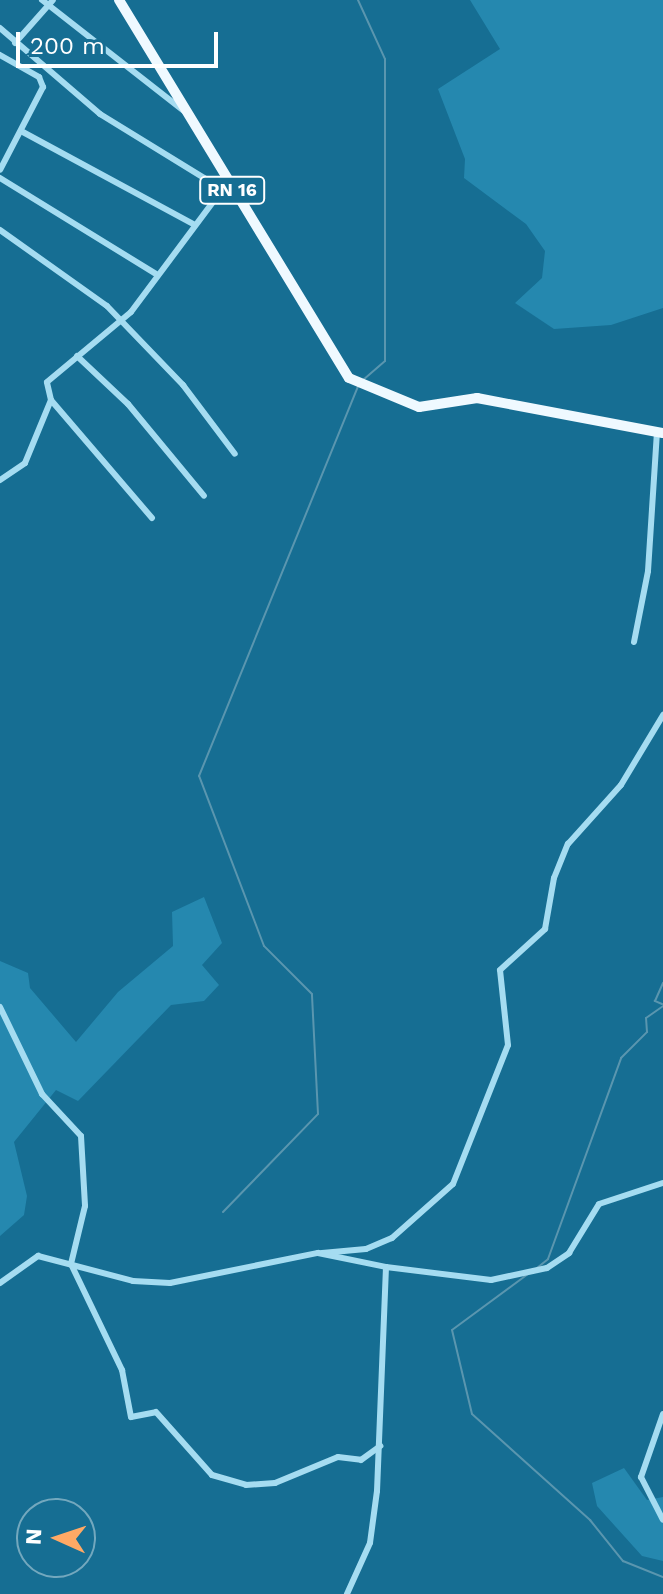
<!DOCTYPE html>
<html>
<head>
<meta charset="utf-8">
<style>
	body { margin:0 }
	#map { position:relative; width:663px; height:1594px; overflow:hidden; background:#166e93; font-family:"Work Sans",sans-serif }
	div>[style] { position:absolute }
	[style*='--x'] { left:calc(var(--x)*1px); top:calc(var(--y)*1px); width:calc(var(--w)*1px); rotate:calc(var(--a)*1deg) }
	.green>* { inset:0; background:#2588af }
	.stream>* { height:2px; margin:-1px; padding:0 1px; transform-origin:1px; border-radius:1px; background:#5a96af }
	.street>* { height:6px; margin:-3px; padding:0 3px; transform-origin:3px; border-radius:3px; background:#a5dcf1 }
	.primary>* { height:10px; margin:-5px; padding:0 5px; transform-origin:5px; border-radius:5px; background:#eff9ff }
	span { translate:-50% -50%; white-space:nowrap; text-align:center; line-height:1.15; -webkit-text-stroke:8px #166e93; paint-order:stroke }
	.shield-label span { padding:2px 6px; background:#166e93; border:2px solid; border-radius:6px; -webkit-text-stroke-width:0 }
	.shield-label { font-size:18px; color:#fff; font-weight:700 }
	.north { position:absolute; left:16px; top:1498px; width:80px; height:80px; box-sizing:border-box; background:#166e93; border:2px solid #73a8be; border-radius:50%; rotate:273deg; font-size:22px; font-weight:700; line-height:32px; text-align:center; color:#fff }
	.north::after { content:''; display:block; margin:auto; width:28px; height:36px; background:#ffa965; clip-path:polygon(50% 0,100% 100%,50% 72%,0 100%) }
	.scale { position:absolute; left:16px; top:32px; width:202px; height:36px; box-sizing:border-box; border:4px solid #fff; border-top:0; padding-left:10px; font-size:24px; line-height:28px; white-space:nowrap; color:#fff; -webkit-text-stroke:6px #166e93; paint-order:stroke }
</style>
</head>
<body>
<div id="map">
	<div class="green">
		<div style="clip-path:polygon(470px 0,663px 0,663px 308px,611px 325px,554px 329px,515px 303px,542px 278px,545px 251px,526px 224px,464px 178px,465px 159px,438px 89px,500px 49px)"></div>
		<div style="clip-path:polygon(204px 897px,222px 943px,202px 965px,219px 985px,204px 1001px,171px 1005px,78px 1101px,56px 1090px,14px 1142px,27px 1196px,24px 1215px,0 1236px,0 961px,28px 973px,30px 988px,76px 1042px,118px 992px,173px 946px,172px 912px)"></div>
		<div style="clip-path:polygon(624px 1468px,647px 1500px,663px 1497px,663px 1561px,642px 1556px,597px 1506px,592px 1483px)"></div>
	</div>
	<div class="stream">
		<div style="--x:358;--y:0;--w:65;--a:65.4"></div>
		<div style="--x:385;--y:59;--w:302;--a:90"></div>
		<div style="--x:385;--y:361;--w:28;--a:139"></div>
		<div style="--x:662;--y:1004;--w:8;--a:-157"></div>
		<div style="--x:655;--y:1001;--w:20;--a:-66"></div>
		<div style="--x:223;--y:1212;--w:136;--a:-45.9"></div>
		<div style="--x:318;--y:1114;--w:120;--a:-92.9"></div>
		<div style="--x:312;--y:994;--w:68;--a:-135"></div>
		<div style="--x:264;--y:946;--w:182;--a:-110.9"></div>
		<div style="--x:199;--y:776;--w:420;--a:-67.8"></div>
		<div style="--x:537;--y:1268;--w:14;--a:-39"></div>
		<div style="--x:548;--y:1259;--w:214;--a:-70"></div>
		<div style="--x:621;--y:1058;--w:37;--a:-45"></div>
		<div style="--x:647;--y:1032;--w:14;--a:-94"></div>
		<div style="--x:646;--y:1018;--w:21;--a:-35"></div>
		<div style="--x:528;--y:1274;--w:94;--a:143.6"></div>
		<div style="--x:452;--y:1330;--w:86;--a:76.6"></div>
		<div style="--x:472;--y:1414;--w:159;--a:41.9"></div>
		<div style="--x:590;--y:1520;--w:53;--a:51.2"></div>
		<div style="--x:623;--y:1561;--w:43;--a:21.8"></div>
	</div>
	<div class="street">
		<div style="--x:42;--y:0;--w:180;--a:38"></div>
		<div style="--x:0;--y:28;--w:132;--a:40.7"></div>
		<div style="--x:100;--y:114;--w:143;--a:31.6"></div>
		<div style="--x:15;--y:43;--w:57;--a:-48.5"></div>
		<div style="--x:0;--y:55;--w:45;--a:29.4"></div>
		<div style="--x:39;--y:77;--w:11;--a:68"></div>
		<div style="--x:43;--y:87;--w:93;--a:117.4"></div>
		<div style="--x:21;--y:131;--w:196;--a:28.4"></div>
		<div style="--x:0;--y:178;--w:183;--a:31.6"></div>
		<div style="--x:0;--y:230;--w:131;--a:35.4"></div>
		<div style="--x:107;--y:306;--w:110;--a:46.1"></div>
		<div style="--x:183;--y:385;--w:86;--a:53"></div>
		<div style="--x:77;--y:356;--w:70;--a:43.3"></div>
		<div style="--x:128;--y:404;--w:119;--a:50.4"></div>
		<div style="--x:0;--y:480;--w:30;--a:-34"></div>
		<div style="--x:25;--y:463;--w:68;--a:-67.6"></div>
		<div style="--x:152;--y:518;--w:155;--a:-130.6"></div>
		<div style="--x:51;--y:400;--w:18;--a:-103"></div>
		<div style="--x:47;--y:382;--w:109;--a:-39.8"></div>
		<div style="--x:131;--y:312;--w:161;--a:-53.3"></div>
		<div style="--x:634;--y:642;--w:72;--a:-78.8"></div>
		<div style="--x:648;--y:571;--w:139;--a:-86.3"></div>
		<div style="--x:0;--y:1007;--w:97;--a:64.2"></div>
		<div style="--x:42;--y:1094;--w:57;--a:47.1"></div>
		<div style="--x:81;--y:1136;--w:70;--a:86.7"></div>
		<div style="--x:85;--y:1206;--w:60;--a:103.6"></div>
		<div style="--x:71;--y:1264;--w:118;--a:64.3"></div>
		<div style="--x:122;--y:1370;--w:48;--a:79.2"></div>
		<div style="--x:131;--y:1417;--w:25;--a:-11"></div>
		<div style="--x:156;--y:1412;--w:84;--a:48.4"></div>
		<div style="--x:212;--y:1475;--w:35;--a:16"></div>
		<div style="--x:246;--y:1485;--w:29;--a:-4"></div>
		<div style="--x:275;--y:1483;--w:68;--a:-22.4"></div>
		<div style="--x:338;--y:1457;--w:23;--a:7"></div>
		<div style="--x:361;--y:1460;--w:24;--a:-36"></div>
		<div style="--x:322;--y:1253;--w:44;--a:-5.2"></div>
		<div style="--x:366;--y:1249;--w:28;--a:-23"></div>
		<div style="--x:392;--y:1238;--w:81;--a:-41.5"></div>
		<div style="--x:453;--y:1184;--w:149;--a:-68.4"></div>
		<div style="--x:508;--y:1045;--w:75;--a:-96.1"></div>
		<div style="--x:500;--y:970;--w:61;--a:-42.3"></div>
		<div style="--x:545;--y:929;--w:52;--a:-80"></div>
		<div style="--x:554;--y:878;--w:37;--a:-68"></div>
		<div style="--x:568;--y:844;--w:79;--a:-48.1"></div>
		<div style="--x:621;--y:785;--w:82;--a:-59"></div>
		<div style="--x:386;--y:1267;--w:106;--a:7.1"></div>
		<div style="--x:491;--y:1280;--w:57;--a:-12.1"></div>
		<div style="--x:547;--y:1268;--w:27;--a:-34"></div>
		<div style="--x:569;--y:1253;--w:57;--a:-58.5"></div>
		<div style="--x:599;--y:1204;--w:67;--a:-18.2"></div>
		<div style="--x:0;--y:1283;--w:47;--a:-35.4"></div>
		<div style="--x:38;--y:1256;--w:98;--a:14.7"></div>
		<div style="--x:133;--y:1281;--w:37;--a:3"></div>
		<div style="--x:170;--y:1283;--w:151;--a:-11.5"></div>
		<div style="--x:318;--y:1253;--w:69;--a:11.6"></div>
		<div style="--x:386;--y:1267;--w:224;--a:92.3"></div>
		<div style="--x:377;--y:1491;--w:52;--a:97.7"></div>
		<div style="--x:370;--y:1543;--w:56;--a:114.3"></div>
		<div style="--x:663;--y:1414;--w:67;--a:109.2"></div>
		<div style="--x:641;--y:1477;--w:48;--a:62.9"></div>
	</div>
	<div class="primary">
		<div style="--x:119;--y:0;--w:442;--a:58.7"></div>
		<div style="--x:349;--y:378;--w:76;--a:22.5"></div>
		<div style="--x:419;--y:407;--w:59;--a:-8.8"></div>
		<div style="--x:477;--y:398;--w:189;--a:10.7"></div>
	</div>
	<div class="shield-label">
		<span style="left:232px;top:190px">RN 16</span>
	</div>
	<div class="north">N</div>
	<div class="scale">200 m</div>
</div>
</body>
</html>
